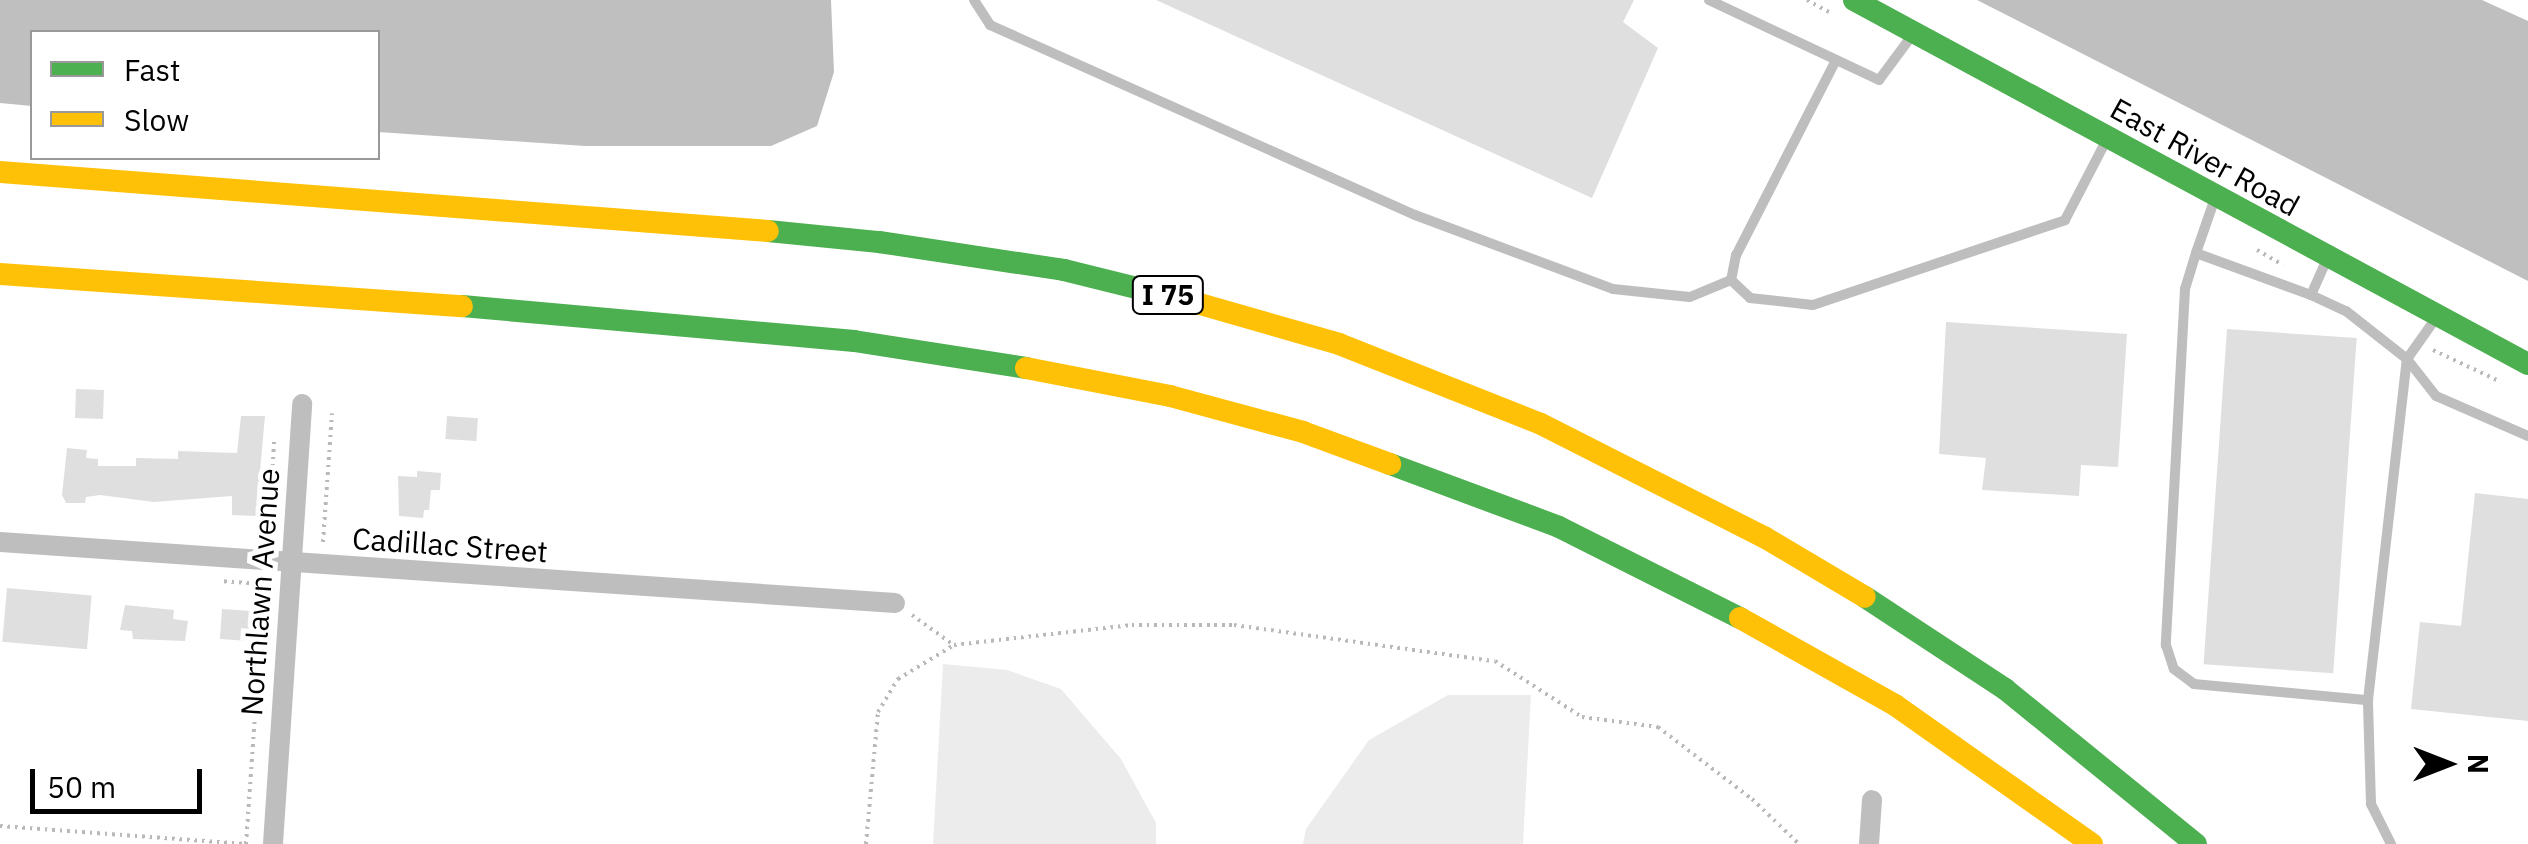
<!DOCTYPE html>
<html>
<head>
<meta charset="utf-8">
<style>
	body { margin:0 }
	#map { position:relative; width:2528px; height:844px; overflow:hidden; background:#fff; font-family:"IBM Plex Sans",sans-serif }
	div>[style] { position:absolute }
	[style*='--x'] { left:calc(var(--x)*1px); top:calc(var(--y)*1px); width:calc(var(--w)*1px); rotate:calc(var(--a)*1deg) }
	.green>* { inset:0; background:#ececec }
	.water>* { inset:0; background:#bfbfbf }
	.building>* { inset:0; background:#dfdfdf; transform-origin:0 0 }
	.path>* { height:4px; margin-top:-2px; transform-origin:0; background:repeating-linear-gradient(90deg,#b9b9b9 0 2.5px,transparent 0 7.5px) }
	.lane>* { height:10px; margin:-5px; padding:0 5px; transform-origin:5px; border-radius:5px; background:#bebebe }
	.street>* { height:20px; margin:-10px; padding:0 10px; transform-origin:10px; border-radius:10px; background:#bebebe }
	.fast>* { height:22px; margin:-11px; padding:0 11px; transform-origin:11px; border-radius:11px; background:#4caf50 }
	.slow>* { height:22px; margin:-11px; padding:0 11px; transform-origin:11px; border-radius:11px; background:#ffc107 }
	span { translate:-50% -50%; white-space:nowrap; text-align:center; line-height:1.15; -webkit-text-stroke:10px #fff; paint-order:stroke }
	.shield-label span { padding:2px 8px; background:#fff; border:2px solid; border-radius:8px; -webkit-text-stroke-width:0 }
	.shield-label { font-size:28px; color:#000; font-weight:700 }
	.street-label { font-size:30px; color:#000 }
	.legend { position:absolute; left:30px; top:30px; width:350px; height:130px; box-sizing:border-box; background:#fff; border:2px solid #999; margin:0; padding:12px 18px; list-style:none; font-size:30px; color:#000 }
	.legend li { display:flex; align-items:center; gap:20px; height:50px }
	.legend b { width:50px; border:2px solid #999 }
	.north { position:absolute; left:2398px; top:714px; width:100px; height:100px; -webkit-text-stroke:8px #fff; paint-order:stroke; rotate:90deg; font-size:28px; font-weight:700; line-height:40px; text-align:center; color:#000 }
	.north::after { content:''; display:block; margin:auto; width:35px; height:45px; background:#000; clip-path:polygon(50% 0,100% 100%,50% 72%,0 100%) }
	.scale { position:absolute; left:30px; top:769px; width:172px; height:45px; box-sizing:border-box; border:5px solid #000; border-top:0; padding-left:12px; font-size:30px; line-height:35px; white-space:nowrap; color:#000; -webkit-text-stroke:8px #fff; paint-order:stroke }
</style>
</head>
<body>
<div id="map">
	<div class="green">
		<div style="clip-path:polygon(943px 664px,1007px 670px,1061px 689px,1121px 759px,1156px 823px,1156px 844px,933px 844px)"></div>
		<div style="clip-path:polygon(1448px 695px,1531px 695px,1523px 844px,1303px 844px,1306px 829px,1369px 740px)"></div>
	</div>
	<div class="water">
		<div style="clip-path:polygon(0 0,831px 0,834px 72px,817px 126px,771px 146px,585px 146px,378px 132px,378px 32px,32px 32px,32px 106px,0 103px)"></div>
		<div style="clip-path:polygon(1977px 0,2482px 0,2528px 21px,2528px 281px)"></div>
	</div>
	<div class="building">
		<div style="clip-path:polygon(1156px 0,1634px 0,1623px 22px,1658px 48px,1592px 198px)"></div>
		<div style="clip-path:polygon(1946px 322px,2127px 334px,2118px 467px,2081px 465px,2079px 496px,1982px 490px,1986px 458px,1939px 454px)"></div>
		<div style="left:2227px;top:329px;width:130px;height:336px;rotate:4deg"></div>
		<div style="left:76px;top:389px;width:28px;height:29px;rotate:2deg"></div>
		<div style="clip-path:polygon(241px 416px,265px 416px,256px 516px,232px 515px,232px 496px,154px 502px,100px 495px,86px 497px,85px 503px,66px 503px,62px 495px,67px 448px,87px 450px,86px 458px,98px 459px,98px 466px,136px 466px,136px 458px,178px 459px,178px 451px,237px 453px)"></div>
		<div style="left:447px;top:416px;width:31px;height:23px;rotate:4deg"></div>
		<div style="clip-path:polygon(417px 471px,441px 473px,440px 490px,431px 490px,429px 510px,424px 510px,423px 518px,399px 516px,398px 476px,417px 477px)"></div>
		<div style="clip-path:polygon(2475px 493px,2528px 499px,2528px 721px,2411px 709px,2420px 622px,2461px 626px)"></div>
		<div style="left:7px;top:588px;width:85px;height:54px;rotate:5deg"></div>
		<div style="clip-path:polygon(125px 605px,174px 610px,173px 619px,188px 621px,185px 641px,133px 639px,132px 631px,120px 630px)"></div>
		<div style="left:222px;top:609px;width:29px;height:30px;rotate:4deg"></div>
	</div>
	<div class="path">
		<div style="--x:1807;--y:0;--w:25;--a:29"></div>
		<div style="--x:2257;--y:250;--w:30;--a:30"></div>
		<div style="--x:2433;--y:350;--w:75;--a:25.2"></div>
		<div style="--x:264;--y:537;--w:6;--a:-31"></div>
		<div style="--x:269;--y:534;--w:93;--a:-86.9"></div>
		<div style="--x:323;--y:542;--w:129;--a:-86"></div>
		<div style="--x:912;--y:615;--w:49;--a:35.9"></div>
		<div style="--x:0;--y:826;--w:247;--a:4.2"></div>
		<div style="--x:246;--y:844;--w:261;--a:-86"></div>
		<div style="--x:264;--y:584;--w:45;--a:-176.2"></div>
		<div style="--x:866;--y:844;--w:133;--a:-84.8"></div>
		<div style="--x:878;--y:712;--w:39;--a:-59"></div>
		<div style="--x:898;--y:679;--w:66;--a:-31.3"></div>
		<div style="--x:954;--y:645;--w:179;--a:-6.4"></div>
		<div style="--x:1132;--y:625;--w:102;--a:0"></div>
		<div style="--x:1234;--y:625;--w:263;--a:7.9"></div>
		<div style="--x:1495;--y:661;--w:103;--a:32.8"></div>
		<div style="--x:1582;--y:717;--w:77;--a:7.5"></div>
		<div style="--x:1658;--y:727;--w:118;--a:37.5"></div>
		<div style="--x:1752;--y:799;--w:65;--a:43.8"></div>
	</div>
	<div class="lane">
		<div style="--x:974;--y:0;--w:30;--a:57"></div>
		<div style="--x:990;--y:25;--w:466;--a:24.1"></div>
		<div style="--x:1415;--y:215;--w:211;--a:20.5"></div>
		<div style="--x:1613;--y:289;--w:77;--a:5.9"></div>
		<div style="--x:1690;--y:297;--w:44;--a:-22.5"></div>
		<div style="--x:1709;--y:0;--w:188;--a:25.2"></div>
		<div style="--x:1879;--y:80;--w:57;--a:-53.5"></div>
		<div style="--x:1836;--y:60;--w:219;--a:117.1"></div>
		<div style="--x:1736;--y:255;--w:25;--a:101"></div>
		<div style="--x:1731;--y:280;--w:26;--a:43"></div>
		<div style="--x:1750;--y:298;--w:63;--a:6.3"></div>
		<div style="--x:1813;--y:305;--w:266;--a:-18.6"></div>
		<div style="--x:2065;--y:220;--w:91;--a:-62.6"></div>
		<div style="--x:2214;--y:201;--w:55;--a:109.1"></div>
		<div style="--x:2196;--y:253;--w:122;--a:20.1"></div>
		<div style="--x:2311;--y:295;--w:39;--a:-66"></div>
		<div style="--x:2196;--y:253;--w:38;--a:107"></div>
		<div style="--x:2185;--y:289;--w:357;--a:93.1"></div>
		<div style="--x:2166;--y:645;--w:25;--a:72"></div>
		<div style="--x:2174;--y:669;--w:25;--a:37"></div>
		<div style="--x:2194;--y:684;--w:175;--a:5.3"></div>
		<div style="--x:2311;--y:295;--w:38;--a:25"></div>
		<div style="--x:2346;--y:311;--w:78;--a:38.2"></div>
		<div style="--x:2407;--y:359;--w:47;--a:51.9"></div>
		<div style="--x:2436;--y:396;--w:100;--a:23.5"></div>
		<div style="--x:2391;--y:844;--w:45;--a:-116.6"></div>
		<div style="--x:2371;--y:804;--w:104;--a:-91.7"></div>
		<div style="--x:2368;--y:700;--w:343;--a:-83.5"></div>
		<div style="--x:2407;--y:359;--w:50;--a:-54.7"></div>
	</div>
	<div class="street">
		<div style="--x:0;--y:542;--w:897;--a:3.9"></div>
		<div style="--x:273;--y:844;--w:441;--a:-86.2"></div>
		<div style="--x:1869;--y:844;--w:44;--a:-86.1"></div>
	</div>
	<div class="fast">
		<div style="--x:1854;--y:0;--w:766;--a:28.37"></div>
		<div style="--x:768;--y:231;--w:112;--a:5.7"></div>
		<div style="--x:879;--y:242;--w:187;--a:8.6"></div>
		<div style="--x:1064;--y:270;--w:133;--a:13.9"></div>
		<div style="--x:462;--y:306;--w:394;--a:5.1"></div>
		<div style="--x:854;--y:341;--w:174;--a:8.9"></div>
		<div style="--x:1390;--y:464;--w:180;--a:20.4"></div>
		<div style="--x:1559;--y:527;--w:203;--a:26.7"></div>
		<div style="--x:1865;--y:597;--w:168;--a:33.3"></div>
		<div style="--x:2005;--y:689;--w:246;--a:39.1"></div>
	</div>
	<div class="slow">
		<div style="--x:0;--y:172;--w:770;--a:4.39"></div>
		<div style="--x:0;--y:274;--w:463;--a:4"></div>
		<div style="--x:1193;--y:302;--w:152;--a:16"></div>
		<div style="--x:1339;--y:344;--w:217;--a:21.6"></div>
		<div style="--x:1541;--y:424;--w:250;--a:26.9"></div>
		<div style="--x:1764;--y:537;--w:117;--a:30.7"></div>
		<div style="--x:1026;--y:368;--w:147;--a:11"></div>
		<div style="--x:1170;--y:396;--w:138;--a:15.1"></div>
		<div style="--x:1303;--y:432;--w:93;--a:20.2"></div>
		<div style="--x:1740;--y:618;--w:178;--a:29.3"></div>
		<div style="--x:1895;--y:705;--w:241;--a:35.2"></div>
	</div>
	<div class="shield-label">
		<span style="left:1168px;top:295px">I 75</span>
	</div>
	<div class="street-label">
		<span style="left:2205px;top:157px;rotate:29deg">East River Road</span>
		<span style="left:450px;top:545px;rotate:4deg">Cadillac Street</span>
		<span style="left:260px;top:592px;rotate:-86deg">Northlawn Avenue</span>
	</div>
	<ul class="legend">
	<li><b style="height:12px;background:#4caf50"></b>Fast</li>
	<li><b style="height:12px;background:#ffc107"></b>Slow</li>
	</ul>
	<div class="north">N</div>
	<div class="scale">50 m</div>
</div>
</body>
</html>
